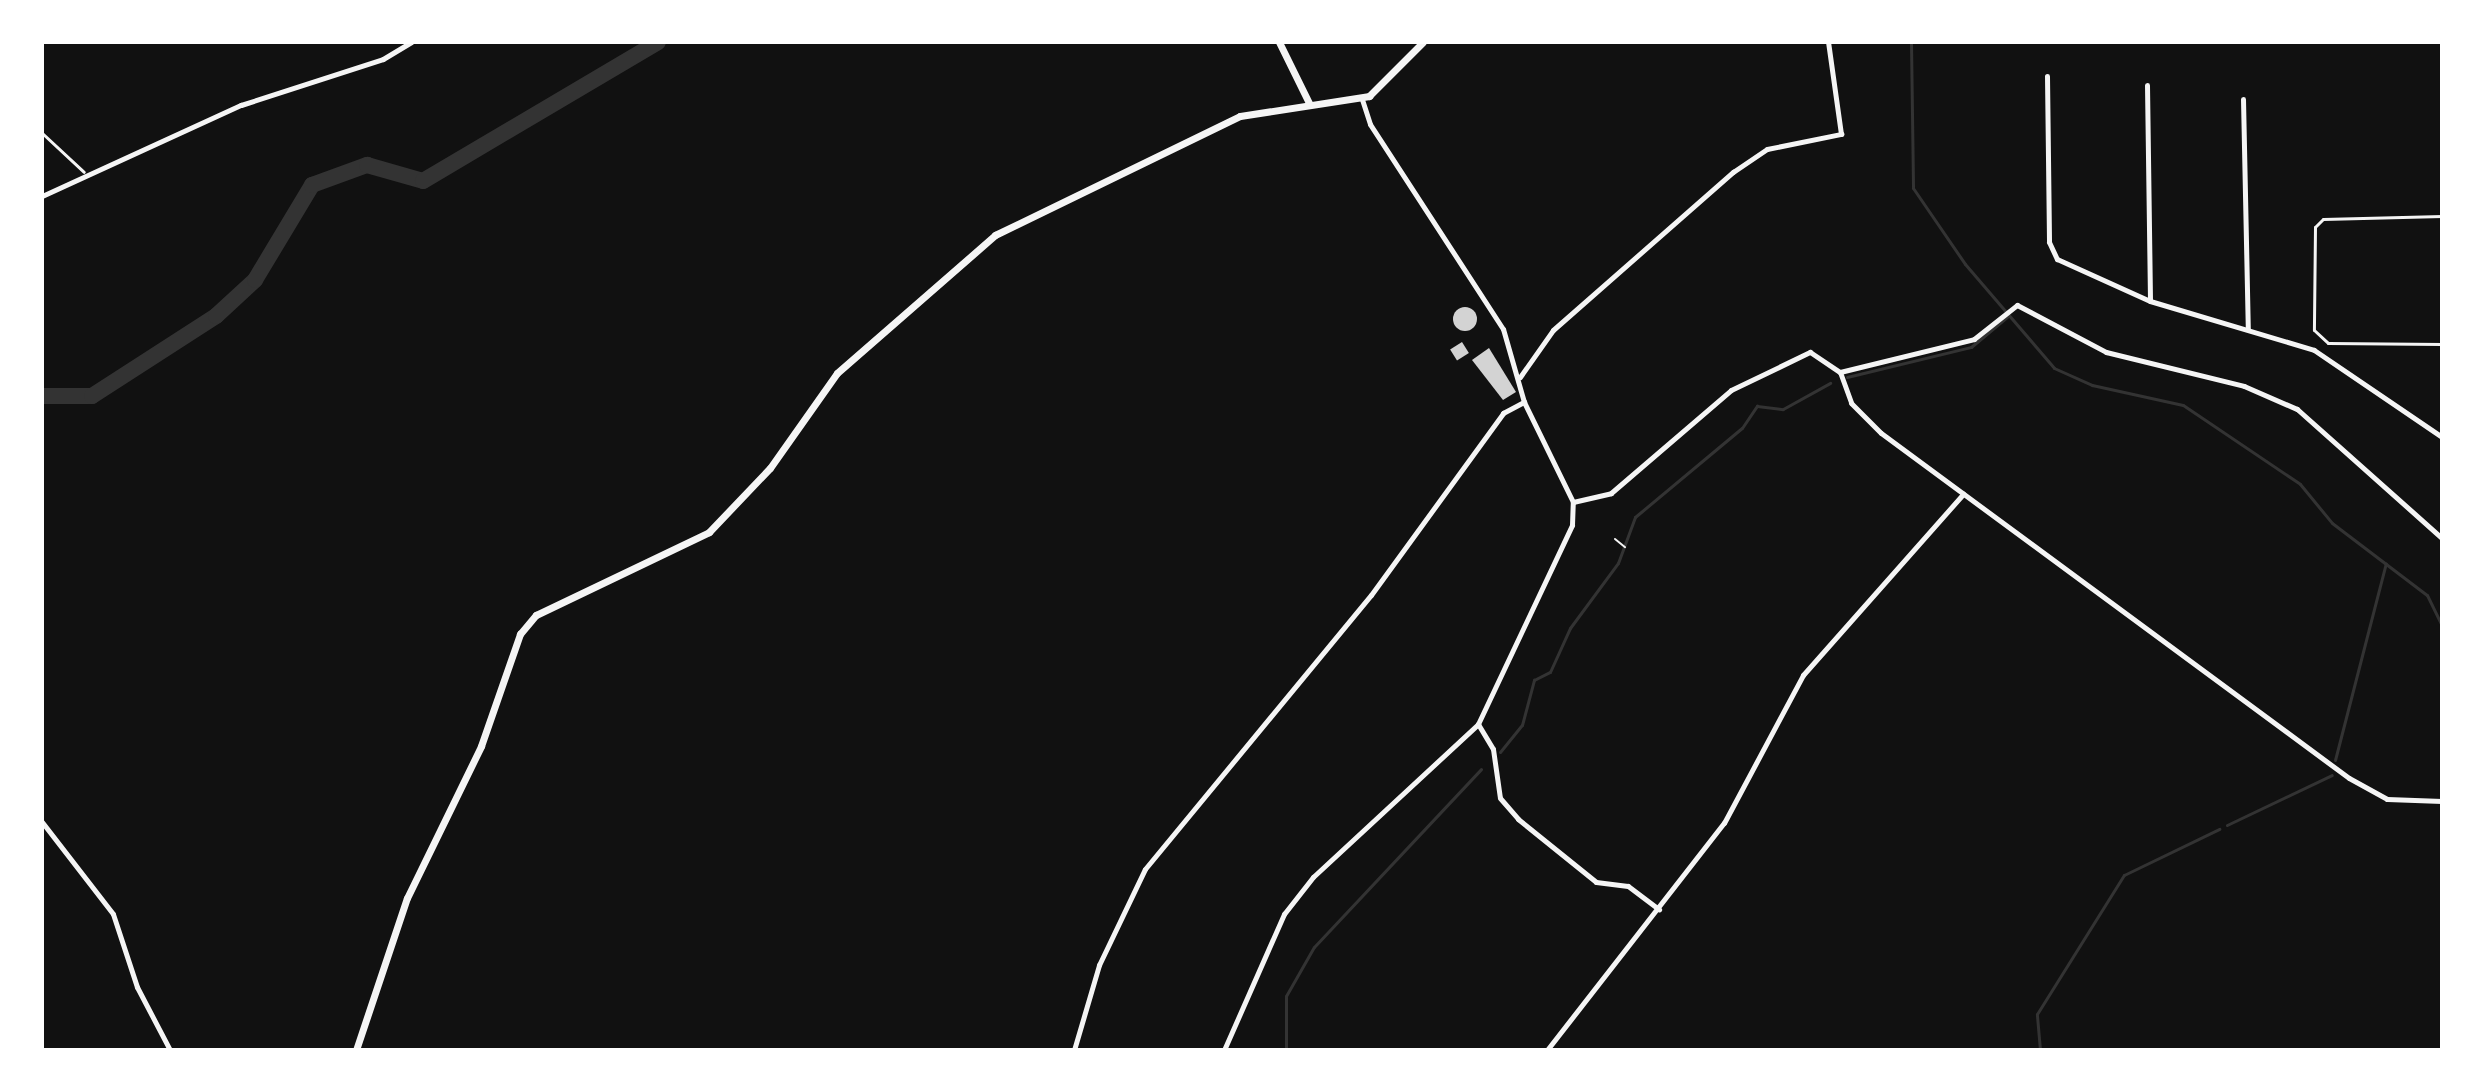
<!DOCTYPE html>
<html>
<head>
<meta charset="utf-8">
<style>
	body { margin:0 }
	#map { position:relative; width:2484px; height:1092px; overflow:hidden; background:#111; font-family:"Roboto Serif",serif }
	div>[style] { position:absolute }
	[style*='--x'] { left:calc(var(--x)*1px); top:calc(var(--y)*1px); width:calc(var(--w)*1px); rotate:calc(var(--a)*1deg) }
	.stream>* { height:3px; margin:-1.5px; padding:0 1.5px; transform-origin:1.5px; border-radius:1.5px; background:#333 }
	.river>* { height:16px; margin:-8px; padding:0 8px; transform-origin:8px; border-radius:8px; background:#333 }
	.building>* { inset:0; background:#d3d3d3; transform-origin:0 0 }
	.round { border-radius:50% }
	.path>* { height:2px; margin:-1px; padding:0 1px; transform-origin:1px; border-radius:1px; background:#f5f5f5 }
	.service>* { height:3px; margin:-1.5px; padding:0 1.5px; transform-origin:1.5px; border-radius:1.5px; background:#f5f5f5 }
	.minor>* { height:5px; margin:-2.5px; padding:0 2.5px; transform-origin:2.5px; border-radius:2.5px; background:#f5f5f5 }
	.tertiary>* { height:7px; margin:-3.5px; padding:0 3.5px; transform-origin:3.5px; border-radius:3.5px; background:#f5f5f5 }
	span { translate:-50% -50%; white-space:nowrap; text-align:center; line-height:1.15; -webkit-text-stroke:6px #fff; paint-order:stroke }
	.frame { position:absolute; inset:0; border:44px solid #fff; pointer-events:none }
</style>
</head>
<body>
<div id="map">
	<div class="stream">
		<div style="--x:1911;--y:42;--w:146;--a:89.2"></div>
		<div style="--x:1913;--y:188;--w:92;--a:55.6"></div>
		<div style="--x:1965;--y:264;--w:137;--a:49.4"></div>
		<div style="--x:2054;--y:368;--w:42;--a:24.1"></div>
		<div style="--x:2092;--y:385;--w:93;--a:12.4"></div>
		<div style="--x:2183;--y:405;--w:141;--a:34"></div>
		<div style="--x:2300;--y:484;--w:50;--a:50.6"></div>
		<div style="--x:2332;--y:523;--w:119;--a:37.2"></div>
		<div style="--x:2427;--y:595;--w:34;--a:64"></div>
		<div style="--x:1847;--y:377;--w:128;--a:-13.6"></div>
		<div style="--x:1971;--y:347;--w:47;--a:-39.8"></div>
		<div style="--x:1500;--y:752;--w:35;--a:-51"></div>
		<div style="--x:1522;--y:725;--w:47;--a:-75.1"></div>
		<div style="--x:1534;--y:680;--w:18;--a:-27"></div>
		<div style="--x:1550;--y:672;--w:48;--a:-65.6"></div>
		<div style="--x:1570;--y:628;--w:81;--a:-53.6"></div>
		<div style="--x:1618;--y:563;--w:49;--a:-69.7"></div>
		<div style="--x:1635;--y:517;--w:139;--a:-39.8"></div>
		<div style="--x:1742;--y:428;--w:27;--a:-56"></div>
		<div style="--x:1757;--y:406;--w:26;--a:7"></div>
		<div style="--x:1783;--y:409;--w:54;--a:-29"></div>
		<div style="--x:2335;--y:760;--w:203;--a:-75.5"></div>
		<div style="--x:2227;--y:825;--w:116;--a:-25.5"></div>
		<div style="--x:1286;--y:1050;--w:54;--a:-90"></div>
		<div style="--x:1286;--y:996;--w:56;--a:-60.3"></div>
		<div style="--x:1314;--y:947;--w:244;--a:-46.8"></div>
		<div style="--x:2040;--y:1050;--w:36;--a:-95"></div>
		<div style="--x:2037;--y:1014;--w:164;--a:-58"></div>
		<div style="--x:2124;--y:875;--w:106;--a:-25.8"></div>
	</div>
	<div class="river">
		<div style="--x:42;--y:396;--w:50;--a:0"></div>
		<div style="--x:92;--y:396;--w:148;--a:-32.8"></div>
		<div style="--x:216;--y:316;--w:53;--a:-42.7"></div>
		<div style="--x:255;--y:280;--w:111;--a:-59"></div>
		<div style="--x:312;--y:185;--w:59;--a:-20"></div>
		<div style="--x:367;--y:165;--w:58;--a:15.9"></div>
		<div style="--x:423;--y:181;--w:273;--a:-30.6"></div>
	</div>
	<div class="building">
		<div class="round" style="left:1453px;top:307px;width:24px;height:24px"></div>
		<div style="left:1462px;top:342px;width:13px;height:14px;rotate:58deg"></div>
		<div style="clip-path:polygon(1489px 348px,1516px 392px,1503px 400px,1472px 360px)"></div>
	</div>
	<div class="path">
		<div style="--x:1615;--y:539;--w:13;--a:39"></div>
	</div>
	<div class="service">
		<div style="--x:42;--y:133;--w:57;--a:42.9"></div>
		<div style="--x:2442;--y:216;--w:119;--a:178.6"></div>
		<div style="--x:2323;--y:219;--w:11;--a:135"></div>
		<div style="--x:2315;--y:227;--w:103;--a:90.6"></div>
		<div style="--x:2314;--y:330;--w:19;--a:43"></div>
		<div style="--x:2328;--y:343;--w:114;--a:0.5"></div>
	</div>
	<div class="minor">
		<div style="--x:2047;--y:76;--w:166;--a:89.3"></div>
		<div style="--x:2049;--y:242;--w:19;--a:65"></div>
		<div style="--x:2057;--y:259;--w:102;--a:24.3"></div>
		<div style="--x:2150;--y:301;--w:171;--a:16.6"></div>
		<div style="--x:2314;--y:350;--w:155;--a:34.2"></div>
		<div style="--x:2147;--y:85;--w:216;--a:89.2"></div>
		<div style="--x:2243;--y:99;--w:230;--a:88.8"></div>
		<div style="--x:42;--y:196;--w:219;--a:-24.6"></div>
		<div style="--x:241;--y:105;--w:149;--a:-17.9"></div>
		<div style="--x:383;--y:59;--w:33;--a:-31"></div>
		<div style="--x:1840;--y:372;--w:138;--a:-13.8"></div>
		<div style="--x:1974;--y:339;--w:55;--a:-38.3"></div>
		<div style="--x:2017;--y:305;--w:101;--a:27.8"></div>
		<div style="--x:2106;--y:352;--w:142;--a:13.8"></div>
		<div style="--x:2244;--y:386;--w:58;--a:23.5"></div>
		<div style="--x:2297;--y:409;--w:194;--a:41.7"></div>
		<div style="--x:1520;--y:377;--w:57;--a:-54.9"></div>
		<div style="--x:1553;--y:330;--w:240;--a:-41.3"></div>
		<div style="--x:1733;--y:172;--w:41;--a:-34.1"></div>
		<div style="--x:1767;--y:149;--w:76;--a:-11.5"></div>
		<div style="--x:1841;--y:134;--w:93;--a:-98"></div>
		<div style="--x:1573;--y:502;--w:39;--a:-13"></div>
		<div style="--x:1611;--y:493;--w:158;--a:-40.6"></div>
		<div style="--x:1731;--y:390;--w:88;--a:-25.7"></div>
		<div style="--x:1810;--y:352;--w:36;--a:34"></div>
		<div style="--x:1840;--y:372;--w:33;--a:70"></div>
		<div style="--x:1851;--y:403;--w:42;--a:45"></div>
		<div style="--x:1881;--y:433;--w:581;--a:36.4"></div>
		<div style="--x:2349;--y:778;--w:43;--a:28.9"></div>
		<div style="--x:2387;--y:799;--w:55;--a:2.1"></div>
		<div style="--x:1478;--y:724;--w:29;--a:59"></div>
		<div style="--x:1493;--y:749;--w:49;--a:81.9"></div>
		<div style="--x:1500;--y:798;--w:28;--a:49"></div>
		<div style="--x:1518;--y:819;--w:100;--a:38.9"></div>
		<div style="--x:1596;--y:882;--w:32;--a:7"></div>
		<div style="--x:1628;--y:886;--w:39;--a:37"></div>
		<div style="--x:42;--y:822;--w:116;--a:52.3"></div>
		<div style="--x:113;--y:914;--w:77;--a:71.8"></div>
		<div style="--x:137;--y:987;--w:71;--a:62.4"></div>
		<div style="--x:1074;--y:1050;--w:89;--a:-73.6"></div>
		<div style="--x:1099;--y:965;--w:106;--a:-64.4"></div>
		<div style="--x:1145;--y:869;--w:355;--a:-50.5"></div>
		<div style="--x:1371;--y:595;--w:225;--a:-54"></div>
		<div style="--x:1503;--y:413;--w:24;--a:-28"></div>
		<div style="--x:1224;--y:1050;--w:149;--a:-66.2"></div>
		<div style="--x:1284;--y:914;--w:47;--a:-51.9"></div>
		<div style="--x:1313;--y:877;--w:225;--a:-42.8"></div>
		<div style="--x:1478;--y:724;--w:220;--a:-64.7"></div>
		<div style="--x:1572;--y:525;--w:23;--a:-88"></div>
		<div style="--x:1573;--y:502;--w:111;--a:-116.1"></div>
		<div style="--x:1524;--y:402;--w:76;--a:-106"></div>
		<div style="--x:1503;--y:329;--w:244;--a:-123"></div>
		<div style="--x:1370;--y:124;--w:26;--a:-108"></div>
		<div style="--x:1547;--y:1050;--w:288;--a:-52.1"></div>
		<div style="--x:1724;--y:823;--w:168;--a:-61.9"></div>
		<div style="--x:1803;--y:675;--w:242;--a:-48.5"></div>
	</div>
	<div class="tertiary">
		<div style="--x:1279;--y:42;--w:68;--a:63.8"></div>
		<div style="--x:356;--y:1050;--w:160;--a:-71.5"></div>
		<div style="--x:407;--y:898;--w:169;--a:-64"></div>
		<div style="--x:481;--y:746;--w:119;--a:-70.8"></div>
		<div style="--x:520;--y:634;--w:25;--a:-50"></div>
		<div style="--x:536;--y:615;--w:192;--a:-25.6"></div>
		<div style="--x:709;--y:532;--w:88;--a:-46.4"></div>
		<div style="--x:770;--y:468;--w:116;--a:-54.8"></div>
		<div style="--x:837;--y:373;--w:210;--a:-41.1"></div>
		<div style="--x:995;--y:235;--w:272;--a:-25.9"></div>
		<div style="--x:1240;--y:116;--w:131;--a:-8.8"></div>
		<div style="--x:1369;--y:96;--w:76;--a:-45"></div>
	</div>
	<div class="frame"></div>
</div>
</body>
</html>
